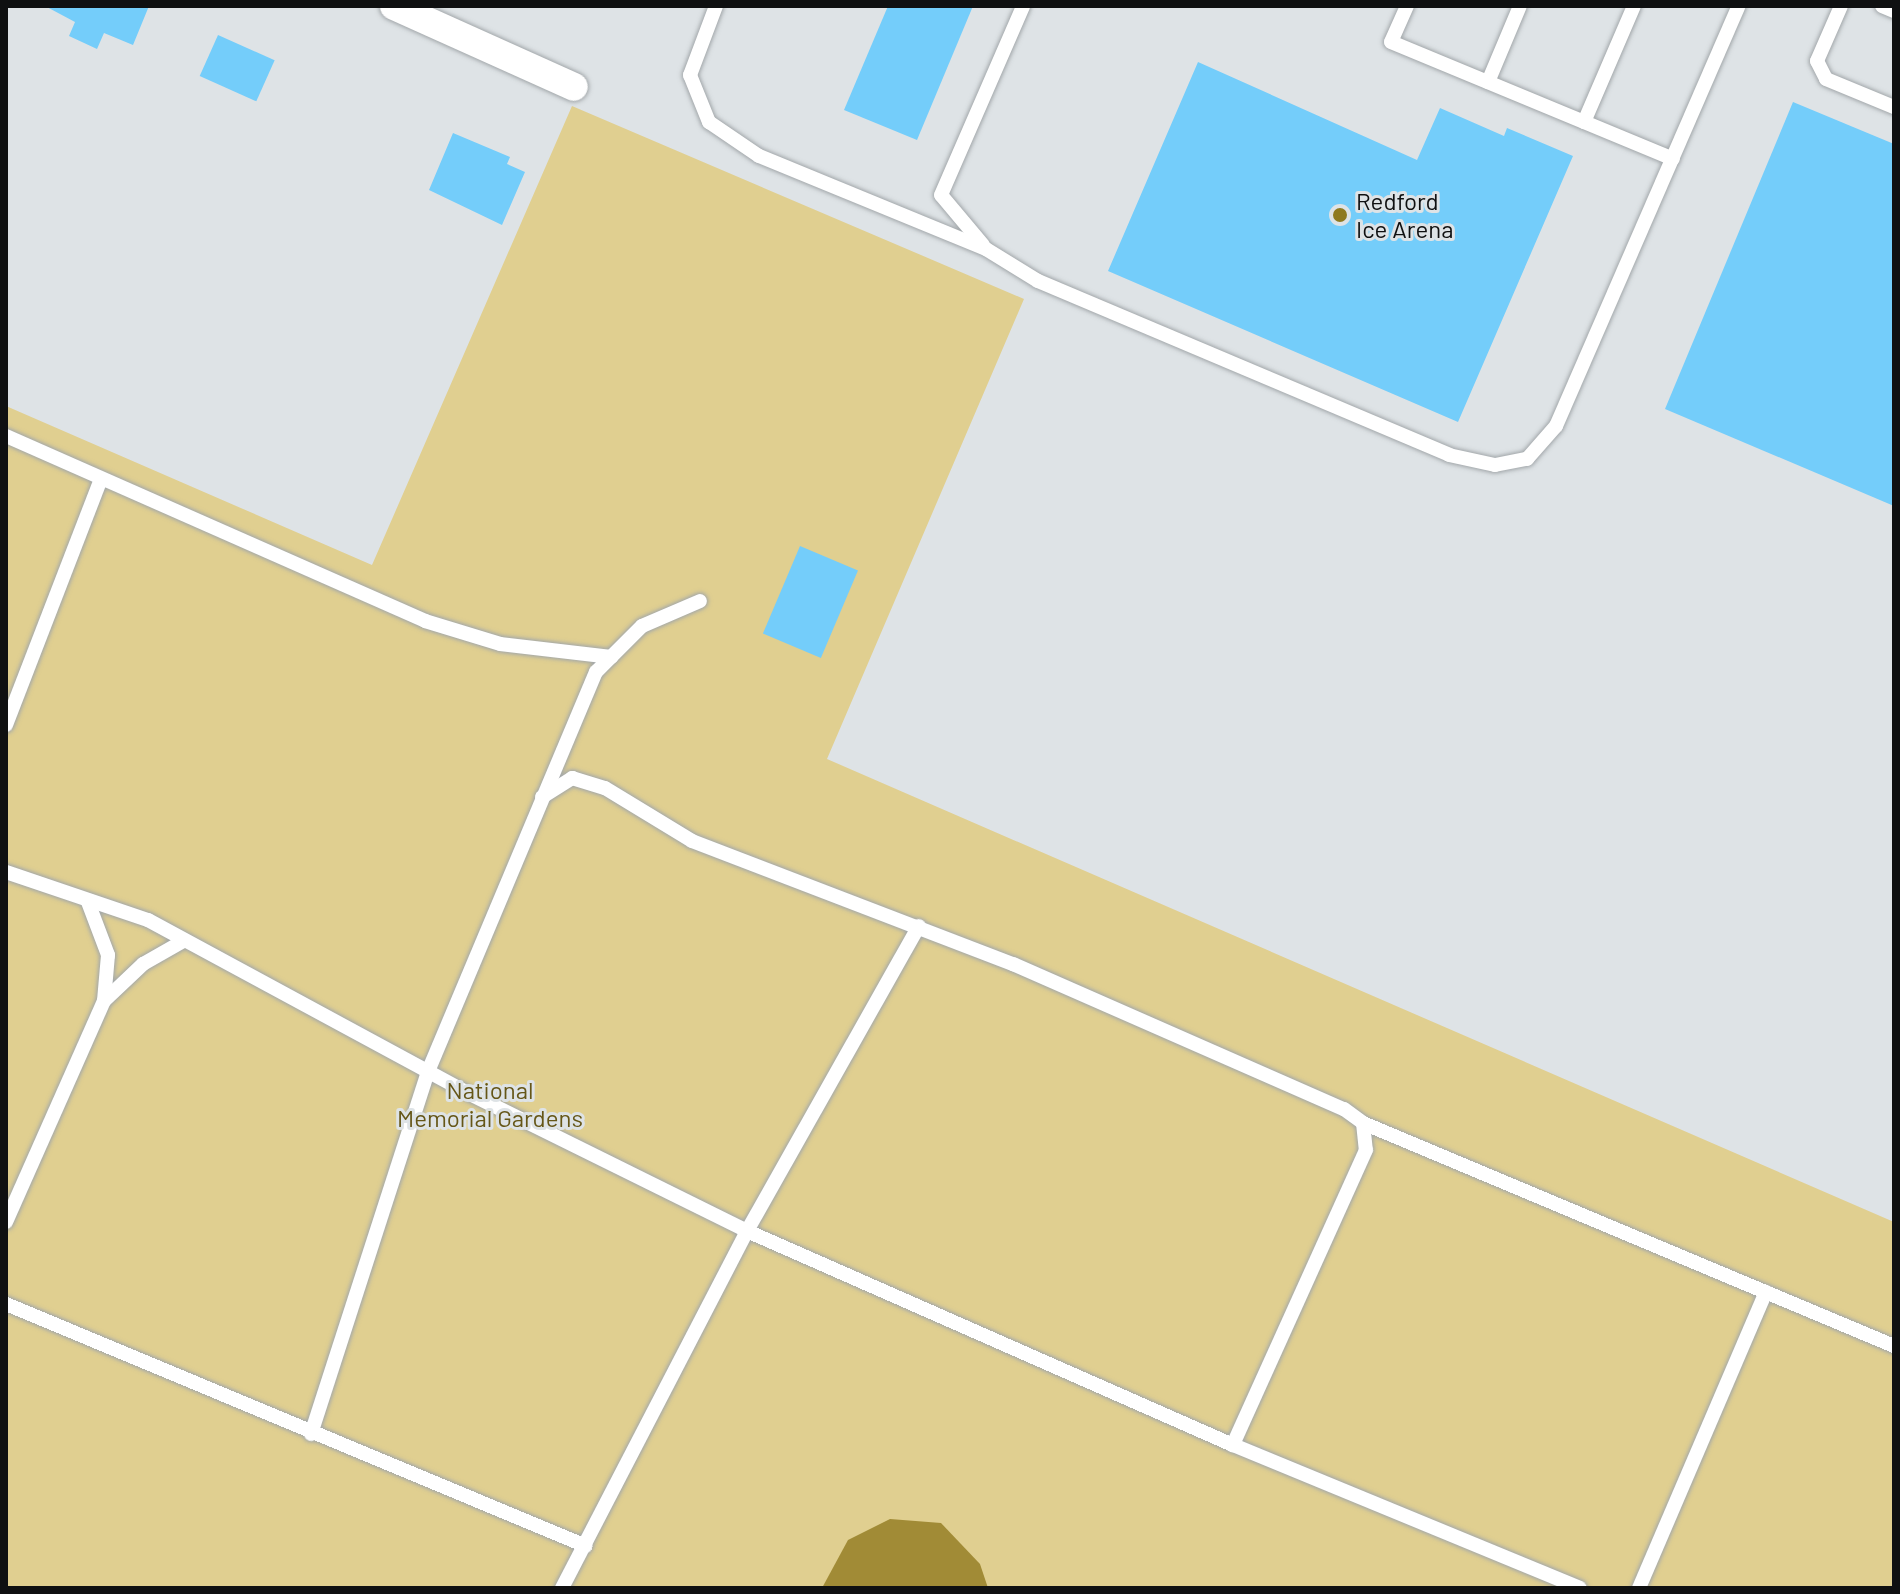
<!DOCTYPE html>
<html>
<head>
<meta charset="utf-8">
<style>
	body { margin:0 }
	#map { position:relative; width:1900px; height:1594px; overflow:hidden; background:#dee3e6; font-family:Barlow,sans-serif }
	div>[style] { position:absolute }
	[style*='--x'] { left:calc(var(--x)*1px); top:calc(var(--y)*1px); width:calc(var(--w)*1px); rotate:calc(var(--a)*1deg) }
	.green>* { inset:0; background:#e0cf90 }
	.water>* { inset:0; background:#a18b36 }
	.building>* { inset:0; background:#74cdfa; transform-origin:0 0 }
	.roads { filter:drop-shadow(0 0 2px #a2a7aa) drop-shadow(0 0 2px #a2a7aa) }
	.lane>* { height:14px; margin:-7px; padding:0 7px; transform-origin:7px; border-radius:7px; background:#fff }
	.street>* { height:28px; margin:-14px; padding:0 14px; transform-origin:14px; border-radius:14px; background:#fff }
	.dots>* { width:22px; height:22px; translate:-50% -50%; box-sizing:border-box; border:4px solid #dee3e6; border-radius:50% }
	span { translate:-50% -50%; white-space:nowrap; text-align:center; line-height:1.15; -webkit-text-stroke:6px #dee3e6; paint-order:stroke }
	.poi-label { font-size:24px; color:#0f1011 }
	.left { translate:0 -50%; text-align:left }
	.park-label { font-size:24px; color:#655617 }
	.frame { position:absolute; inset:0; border:8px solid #0f1011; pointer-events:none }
</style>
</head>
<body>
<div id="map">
	<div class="green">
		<div style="clip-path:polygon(572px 106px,1024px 299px,827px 759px,1894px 1222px,1894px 1588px,6px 1588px,6px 406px,372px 565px)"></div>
	</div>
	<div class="water">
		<div style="clip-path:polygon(890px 1519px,941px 1523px,980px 1564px,988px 1588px,822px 1588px,848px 1540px)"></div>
	</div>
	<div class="building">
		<div style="clip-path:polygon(45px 6px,149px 6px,133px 45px,104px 33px,97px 49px,69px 36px,75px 22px)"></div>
		<div style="clip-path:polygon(888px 6px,973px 6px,917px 140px,844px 110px)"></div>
		<div style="left:218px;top:35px;width:62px;height:45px;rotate:24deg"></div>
		<div style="clip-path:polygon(1198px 62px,1417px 160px,1440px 108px,1504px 136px,1507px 128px,1573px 156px,1458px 422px,1108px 271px)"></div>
		<div style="clip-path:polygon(1793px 102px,1894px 144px,1894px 506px,1665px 409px)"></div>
		<div style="clip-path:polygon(453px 133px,510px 157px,507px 164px,525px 172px,502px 225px,429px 190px)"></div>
		<div style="left:800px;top:546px;width:63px;height:95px;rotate:23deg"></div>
	</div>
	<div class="roads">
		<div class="lane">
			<div style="--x:716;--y:6;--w:74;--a:110.6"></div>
			<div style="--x:690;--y:75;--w:51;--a:68"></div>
			<div style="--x:709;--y:122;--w:60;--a:34.2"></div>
			<div style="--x:759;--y:156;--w:245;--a:22.3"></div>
			<div style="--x:986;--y:249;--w:61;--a:31.6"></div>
			<div style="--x:1038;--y:281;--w:446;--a:22.9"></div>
			<div style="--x:1449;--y:455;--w:47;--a:12.3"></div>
			<div style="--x:1495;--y:465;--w:33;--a:-11"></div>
			<div style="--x:1527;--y:459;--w:44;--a:-48.7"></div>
			<div style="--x:1556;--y:426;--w:458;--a:-66.5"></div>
			<div style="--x:1407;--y:6;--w:39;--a:114"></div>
			<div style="--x:1391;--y:42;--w:305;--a:22.5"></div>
			<div style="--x:1841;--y:6;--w:60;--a:113.6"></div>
			<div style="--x:1817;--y:61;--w:20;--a:63"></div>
			<div style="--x:1826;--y:79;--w:74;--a:22.4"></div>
			<div style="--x:1882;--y:6;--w:13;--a:23"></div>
			<div style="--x:1488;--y:82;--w:82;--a:-67.2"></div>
			<div style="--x:1584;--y:122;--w:126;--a:-66.7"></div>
			<div style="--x:983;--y:245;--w:65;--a:-130"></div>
			<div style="--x:941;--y:195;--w:206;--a:-66.5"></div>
			<div style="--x:6;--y:436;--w:458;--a:23.8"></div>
			<div style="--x:425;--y:621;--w:78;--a:17"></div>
			<div style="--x:500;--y:644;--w:112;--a:6.7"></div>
			<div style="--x:6;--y:725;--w:264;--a:-68.9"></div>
			<div style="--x:542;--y:797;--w:36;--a:-32"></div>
			<div style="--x:572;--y:778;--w:34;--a:17"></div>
			<div style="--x:605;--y:788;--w:102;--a:31.3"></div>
			<div style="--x:692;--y:841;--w:344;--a:21"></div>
			<div style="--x:1013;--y:964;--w:361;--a:23.7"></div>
			<div style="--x:1344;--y:1109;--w:24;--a:36"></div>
			<div style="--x:1363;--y:1123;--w:27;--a:84"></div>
			<div style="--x:1366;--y:1150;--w:324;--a:114.3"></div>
			<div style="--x:6;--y:872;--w:150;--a:18.7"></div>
			<div style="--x:148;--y:920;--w:366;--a:28.4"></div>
			<div style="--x:470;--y:1094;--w:309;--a:26.3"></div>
			<div style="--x:747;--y:1231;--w:531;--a:23.77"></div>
			<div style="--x:1233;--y:1445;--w:375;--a:22.4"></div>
			<div style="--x:88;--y:902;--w:57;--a:69.3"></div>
			<div style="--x:108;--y:955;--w:46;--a:95"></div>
			<div style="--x:1363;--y:1123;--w:576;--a:22.78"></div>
			<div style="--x:6;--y:1222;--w:242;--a:-66.1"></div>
			<div style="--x:104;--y:1001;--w:54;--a:-43.5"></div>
			<div style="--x:143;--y:964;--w:48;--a:-29.7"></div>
			<div style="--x:6;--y:1304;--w:628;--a:22.65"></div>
			<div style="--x:311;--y:1434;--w:384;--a:-72.1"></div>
			<div style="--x:429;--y:1069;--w:431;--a:-67.2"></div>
			<div style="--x:596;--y:672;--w:65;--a:-45"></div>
			<div style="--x:642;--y:626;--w:63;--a:-23.3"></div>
			<div style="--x:562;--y:1588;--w:402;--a:-62.6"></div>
			<div style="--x:747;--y:1231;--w:350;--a:-60.6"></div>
			<div style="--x:1639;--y:1588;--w:322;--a:-66.8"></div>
		</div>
		<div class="street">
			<div style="--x:394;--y:6;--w:197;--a:24.2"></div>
		</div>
	</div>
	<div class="dots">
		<div style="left:1340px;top:215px;background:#8f7a1f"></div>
	</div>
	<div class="poi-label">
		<span class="left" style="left:1356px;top:215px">Redford<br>Ice Arena</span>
	</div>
	<div class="park-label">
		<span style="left:490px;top:1104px">National<br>Memorial Gardens</span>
	</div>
	<div class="frame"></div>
</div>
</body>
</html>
